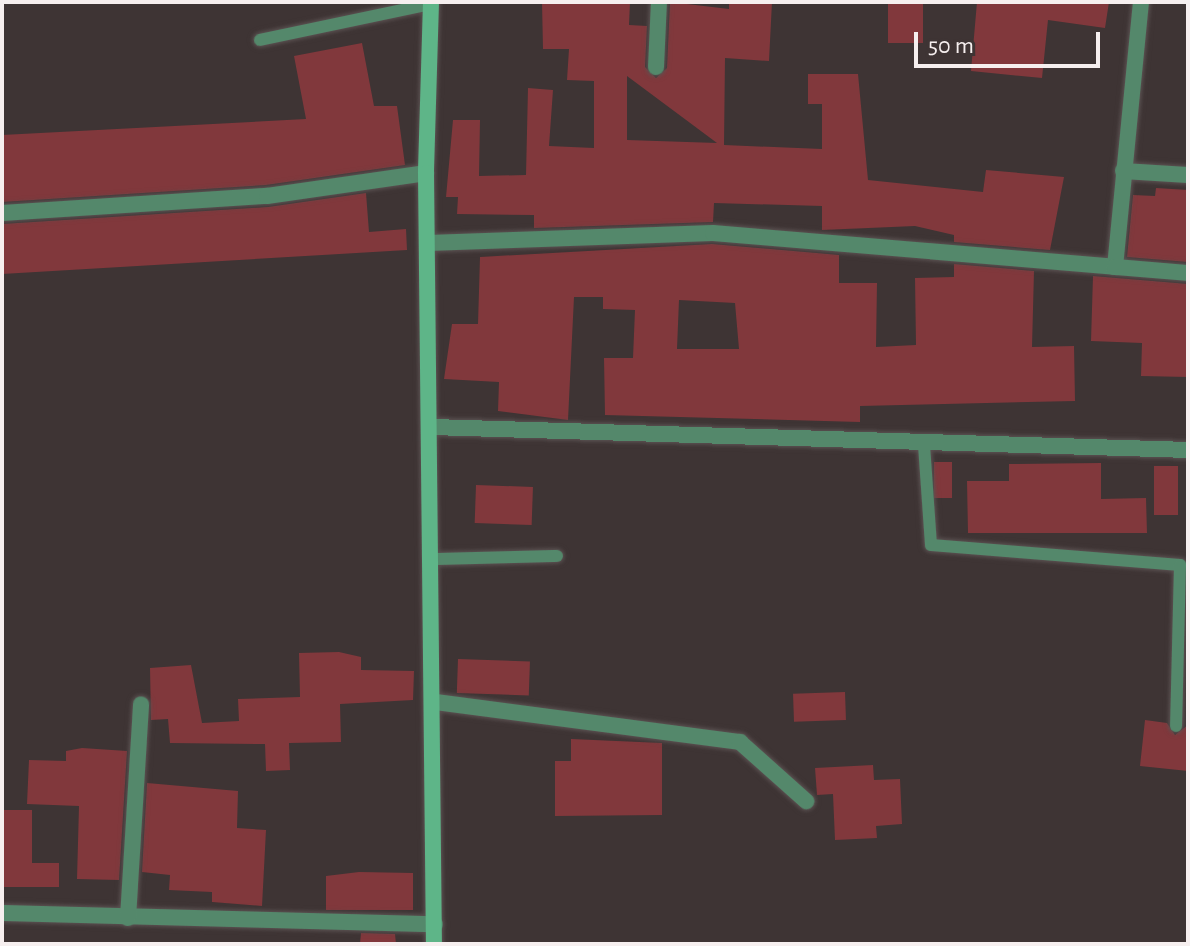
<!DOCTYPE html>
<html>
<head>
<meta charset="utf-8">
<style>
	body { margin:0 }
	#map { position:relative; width:1190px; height:946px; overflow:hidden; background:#3e3434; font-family:"Alegreya Sans",sans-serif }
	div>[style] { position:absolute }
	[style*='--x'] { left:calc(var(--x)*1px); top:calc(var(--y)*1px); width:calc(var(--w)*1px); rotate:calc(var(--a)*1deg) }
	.building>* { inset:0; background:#81383c; transform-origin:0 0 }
	.roads { filter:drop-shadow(0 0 2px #5b5252) drop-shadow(0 0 2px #5b5252) }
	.lane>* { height:12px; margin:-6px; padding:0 6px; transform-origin:6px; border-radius:6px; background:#54886b }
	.street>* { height:16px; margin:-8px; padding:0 8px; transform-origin:8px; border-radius:8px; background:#54886b }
	.secondary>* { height:16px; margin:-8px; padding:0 8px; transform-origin:8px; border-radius:8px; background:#5eb588 }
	span { translate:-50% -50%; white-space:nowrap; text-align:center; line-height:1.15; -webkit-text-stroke:8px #3e3434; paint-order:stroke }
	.frame { position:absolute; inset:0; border:4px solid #f6efef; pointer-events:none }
	.scale { position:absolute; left:914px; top:32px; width:186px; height:36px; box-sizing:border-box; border:4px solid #f6efef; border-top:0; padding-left:10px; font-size:24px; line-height:28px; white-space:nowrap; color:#f6efef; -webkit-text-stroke:6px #3e3434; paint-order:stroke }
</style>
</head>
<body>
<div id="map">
	<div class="building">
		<div style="clip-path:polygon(evenodd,542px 2px,630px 2px,629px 25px,647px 26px,645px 67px,656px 78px,667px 68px,670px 2px,729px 9px,729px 2px,772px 2px,769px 61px,725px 58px,724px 145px,822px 149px,822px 104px,808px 104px,808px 74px,858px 74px,868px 180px,983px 192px,986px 170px,1064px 177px,1050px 250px,954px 242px,954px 235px,915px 226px,822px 230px,822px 206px,714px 203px,713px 222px,534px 228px,534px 215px,457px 214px,458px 197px,446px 197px,453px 120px,480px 120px,479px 176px,526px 175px,528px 88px,553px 90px,549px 146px,594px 148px,594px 81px,567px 80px,569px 49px,543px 49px,542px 2px,627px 76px,717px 143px,627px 140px,627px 76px)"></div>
		<div style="left:888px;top:2px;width:35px;height:41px"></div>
		<div style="clip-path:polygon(977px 2px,1109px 2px,1105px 28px,1048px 20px,1042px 78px,971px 71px)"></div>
		<div style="clip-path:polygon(362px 43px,374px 106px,397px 106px,405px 165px,266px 185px,2px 202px,2px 135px,306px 119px,294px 56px)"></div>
		<div style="clip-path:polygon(1156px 188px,1188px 190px,1188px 262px,1127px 257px,1133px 195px,1155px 196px)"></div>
		<div style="clip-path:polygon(366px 193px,369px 232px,406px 229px,407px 250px,2px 274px,2px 224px,268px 207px)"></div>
		<div style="clip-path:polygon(evenodd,712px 244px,839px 255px,839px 283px,877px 283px,876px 347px,916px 345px,915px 278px,954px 277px,954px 264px,1034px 271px,1032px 347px,1074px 346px,1075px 401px,860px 406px,860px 422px,605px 415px,604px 358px,633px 358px,635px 310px,603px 309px,603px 297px,574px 297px,568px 420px,498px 411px,499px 382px,444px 379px,452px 324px,478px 324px,480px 257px,712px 244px,679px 300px,735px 303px,739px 349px,677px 349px,679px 300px)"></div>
		<div style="clip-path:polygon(1093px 276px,1188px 284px,1188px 377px,1141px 376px,1142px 343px,1091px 341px)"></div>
		<div style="left:934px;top:462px;width:18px;height:36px"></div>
		<div style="clip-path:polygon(1101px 463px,1101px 499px,1146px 498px,1147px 533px,968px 533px,967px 481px,1009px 481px,1009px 464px)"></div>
		<div style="left:1154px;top:466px;width:24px;height:49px"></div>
		<div style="left:476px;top:485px;width:57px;height:38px;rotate:2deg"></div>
		<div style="clip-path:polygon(339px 652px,361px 657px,361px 670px,414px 671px,413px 700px,340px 704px,341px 742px,289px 743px,290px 770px,266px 771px,265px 744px,170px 743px,168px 719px,151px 720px,150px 668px,191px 665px,202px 723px,239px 721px,238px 699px,300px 697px,299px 653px)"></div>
		<div style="left:458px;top:659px;width:72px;height:34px;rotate:2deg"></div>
		<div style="left:845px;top:692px;width:28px;height:52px;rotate:88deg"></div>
		<div style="clip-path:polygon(1145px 720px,1167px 723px,1175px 735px,1188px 725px,1188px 771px,1140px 766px)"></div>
		<div style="clip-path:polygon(571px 739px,662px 743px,662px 815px,555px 816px,555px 761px,571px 761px)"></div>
		<div style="clip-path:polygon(82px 748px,127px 751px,119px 880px,77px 879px,79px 806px,27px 804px,29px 760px,66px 761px,66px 751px)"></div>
		<div style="clip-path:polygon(873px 765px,874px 780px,900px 779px,902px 824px,876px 826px,877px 838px,835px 840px,833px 794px,817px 795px,815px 768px)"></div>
		<div style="clip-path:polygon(147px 783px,238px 791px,237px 828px,266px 830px,262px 906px,212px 902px,212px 892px,169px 890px,170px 875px,142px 872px)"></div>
		<div style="clip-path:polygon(2px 810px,32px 810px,32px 863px,59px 863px,59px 887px,2px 887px)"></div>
		<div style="clip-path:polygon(359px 872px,413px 873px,413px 910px,326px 910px,326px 876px)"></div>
		<div style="clip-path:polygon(361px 933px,395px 934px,396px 944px,360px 944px)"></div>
	</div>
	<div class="roads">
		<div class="lane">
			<div style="--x:260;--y:40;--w:175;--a:-11.9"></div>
			<div style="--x:924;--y:445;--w:100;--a:86"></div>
			<div style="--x:931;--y:545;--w:250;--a:4.6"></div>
			<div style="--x:1180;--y:565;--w:161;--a:91.4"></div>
			<div style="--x:433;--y:559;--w:124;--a:-1.4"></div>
		</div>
		<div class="street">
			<div style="--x:656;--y:67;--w:65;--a:-87.4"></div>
			<div style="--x:1123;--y:171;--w:65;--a:3.5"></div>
			<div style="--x:2;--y:213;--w:266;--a:-3.7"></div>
			<div style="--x:267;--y:196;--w:161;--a:-8.2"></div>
			<div style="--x:428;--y:243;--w:285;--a:-2"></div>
			<div style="--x:713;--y:233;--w:403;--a:4.8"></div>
			<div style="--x:1115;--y:267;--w:266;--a:-84.4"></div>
			<div style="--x:1115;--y:267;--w:73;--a:4.7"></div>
			<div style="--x:432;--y:427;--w:756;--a:1.74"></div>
			<div style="--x:436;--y:702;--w:307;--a:7.5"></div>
			<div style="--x:740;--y:742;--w:89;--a:41.8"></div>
			<div style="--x:2;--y:913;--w:433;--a:1.5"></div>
			<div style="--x:128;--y:918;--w:214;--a:-86.5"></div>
		</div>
		<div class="secondary">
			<div style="--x:431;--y:2;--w:171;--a:91.7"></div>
			<div style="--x:426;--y:173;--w:771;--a:89.41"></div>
		</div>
	</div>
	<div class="frame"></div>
	<div class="scale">50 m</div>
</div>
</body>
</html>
